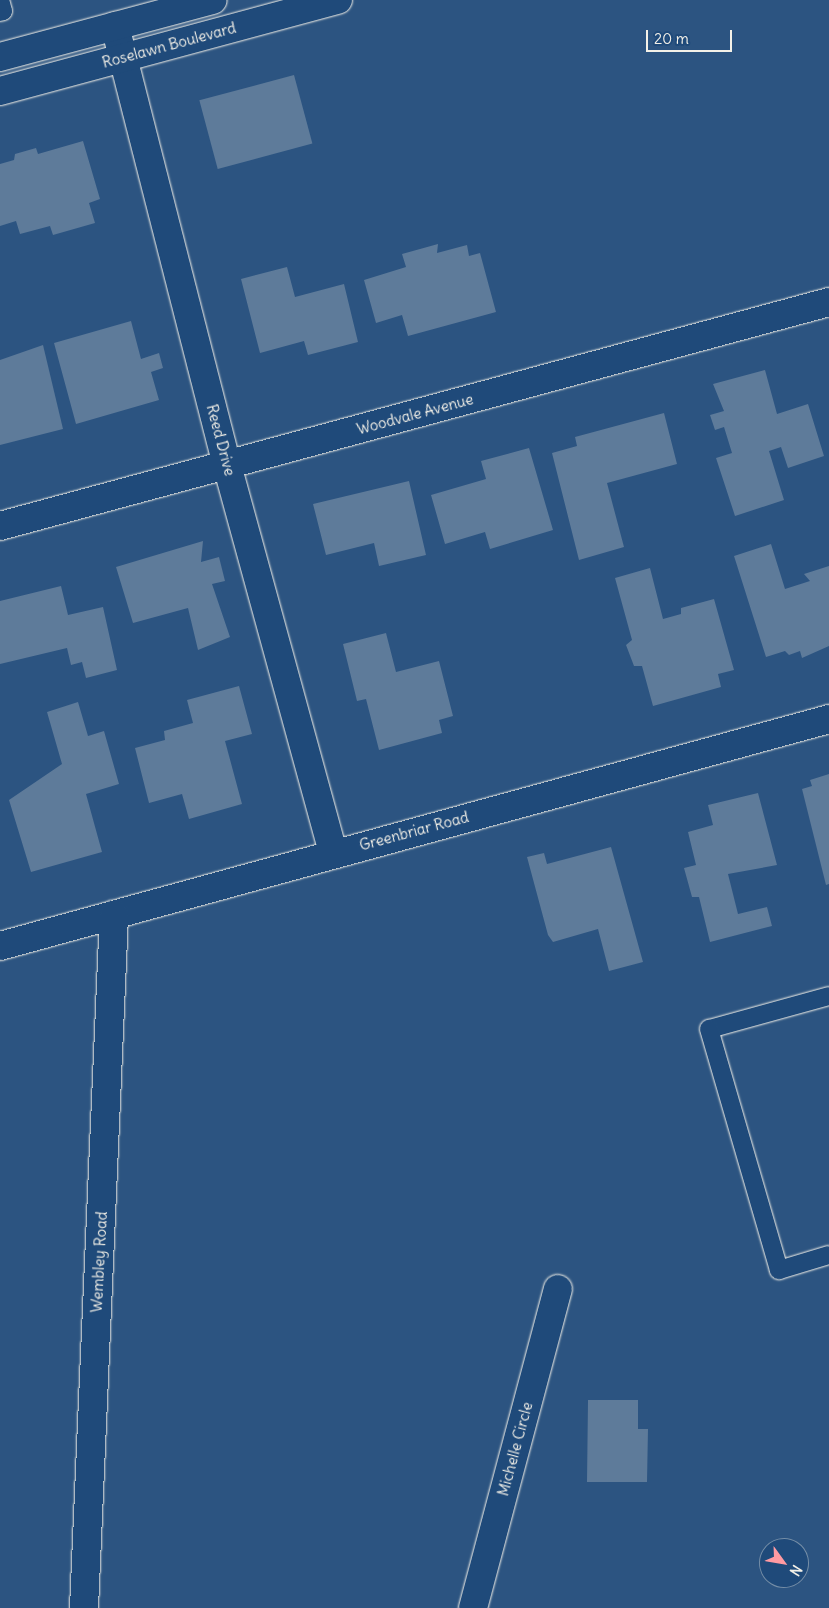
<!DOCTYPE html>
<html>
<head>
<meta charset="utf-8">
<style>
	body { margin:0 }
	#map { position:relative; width:829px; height:1608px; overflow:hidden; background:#2c5481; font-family:Delius,sans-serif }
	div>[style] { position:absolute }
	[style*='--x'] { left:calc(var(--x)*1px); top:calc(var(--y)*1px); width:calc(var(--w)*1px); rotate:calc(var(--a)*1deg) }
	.building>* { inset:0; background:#5e7b9a; transform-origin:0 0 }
	.roads { filter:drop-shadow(0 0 1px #f4f1e8) drop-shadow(0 0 1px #f4f1e8) }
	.lane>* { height:18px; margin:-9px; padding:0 9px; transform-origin:9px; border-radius:9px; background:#1f4a7a }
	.street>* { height:28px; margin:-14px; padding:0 14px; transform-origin:14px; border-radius:14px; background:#1f4a7a }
	.secondary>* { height:28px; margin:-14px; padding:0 14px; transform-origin:14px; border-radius:14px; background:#1f4a7a }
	span { translate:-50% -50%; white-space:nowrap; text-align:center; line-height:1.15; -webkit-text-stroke:4px #1f4a7a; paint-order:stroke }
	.street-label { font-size:15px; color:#f4f1e8 }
	.north { position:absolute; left:759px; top:1538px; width:50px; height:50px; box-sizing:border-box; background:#1f4a7a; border:1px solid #748da6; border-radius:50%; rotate:122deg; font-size:14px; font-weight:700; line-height:20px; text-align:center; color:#f4f1e8 }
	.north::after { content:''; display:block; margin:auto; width:18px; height:22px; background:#ff9aa2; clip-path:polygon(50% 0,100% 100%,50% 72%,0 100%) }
	.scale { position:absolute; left:646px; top:30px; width:86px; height:22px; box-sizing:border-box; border:2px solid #f4f1e8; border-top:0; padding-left:6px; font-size:15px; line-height:18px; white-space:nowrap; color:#f4f1e8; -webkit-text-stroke:4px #1f4a7a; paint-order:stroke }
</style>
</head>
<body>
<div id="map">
	<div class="building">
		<div style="left:294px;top:75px;width:71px;height:98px;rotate:75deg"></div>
		<div style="clip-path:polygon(83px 141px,100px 199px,89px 203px,95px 223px,53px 235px,50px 226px,20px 234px,16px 221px,0 226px,0 164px,14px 160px,15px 154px,36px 148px,38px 154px)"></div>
		<div style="clip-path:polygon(438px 244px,437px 253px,467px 245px,469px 256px,480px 253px,496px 312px,408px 336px,402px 315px,376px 323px,364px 280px,406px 267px,402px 254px)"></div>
		<div style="clip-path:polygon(287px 267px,295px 297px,344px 284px,358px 342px,308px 355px,304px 341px,260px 353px,241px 279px)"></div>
		<div style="clip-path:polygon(131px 321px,141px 359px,159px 353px,163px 368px,151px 372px,159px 400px,76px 424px,54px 343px)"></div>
		<div style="clip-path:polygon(43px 345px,63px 429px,0 445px,0 360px)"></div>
		<div style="clip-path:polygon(765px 370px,777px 414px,808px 404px,824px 456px,788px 468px,781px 447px,769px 451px,784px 500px,735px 516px,716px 458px,732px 453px,724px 427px,715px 430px,710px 415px,724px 411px,713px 384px)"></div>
		<div style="clip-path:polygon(664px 413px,677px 464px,607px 483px,624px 547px,579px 560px,552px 453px,577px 446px,575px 437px)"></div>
		<div style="clip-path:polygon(529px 448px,553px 530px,490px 549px,485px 532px,445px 544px,431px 495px,486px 479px,481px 461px)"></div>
		<div style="clip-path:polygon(409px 481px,426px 555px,379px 566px,374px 543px,326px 555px,313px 504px)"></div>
		<div style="clip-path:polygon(203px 541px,201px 562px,219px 557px,225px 581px,212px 584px,230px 637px,198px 650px,188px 608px,133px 623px,116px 567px)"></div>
		<div style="clip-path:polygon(771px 544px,785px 589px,810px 581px,804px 574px,829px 566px,829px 646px,802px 658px,800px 651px,789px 655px,785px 651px,766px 657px,734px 556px)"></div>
		<div style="clip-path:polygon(650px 568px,663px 619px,681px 614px,681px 608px,714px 599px,734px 670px,718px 674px,721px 687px,653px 706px,642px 666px,634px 666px,626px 645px,632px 640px,615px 578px)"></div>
		<div style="clip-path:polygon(61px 586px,68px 615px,103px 607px,117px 670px,86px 678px,82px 662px,71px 665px,67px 648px,0 664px,0 601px)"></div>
		<div style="clip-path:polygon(386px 633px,396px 672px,439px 661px,453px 716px,439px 720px,442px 733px,379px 750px,366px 699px,357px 701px,343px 644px)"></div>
		<div style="clip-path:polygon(239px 686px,252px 734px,225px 741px,242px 804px,189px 819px,182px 794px,149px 803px,135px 748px,165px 740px,164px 731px,193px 723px,187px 700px)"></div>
		<div style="clip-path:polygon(78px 702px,88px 736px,104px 731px,119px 784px,86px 794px,102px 852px,31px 872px,9px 800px,62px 764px,47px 712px)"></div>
		<div style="clip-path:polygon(829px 774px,829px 884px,826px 885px,802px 789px,812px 786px,810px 780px)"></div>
		<div style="clip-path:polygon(758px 793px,777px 865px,728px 874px,738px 914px,767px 907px,772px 926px,710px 942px,699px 897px,692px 897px,684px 868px,696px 865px,688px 832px,713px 825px,708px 805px)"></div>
		<div style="clip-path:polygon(611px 847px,643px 962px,609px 971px,598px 929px,553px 942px,548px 935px,527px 857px,544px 853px,547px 864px)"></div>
		<div style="clip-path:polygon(588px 1400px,638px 1400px,638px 1429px,648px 1429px,647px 1482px,587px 1482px)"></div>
	</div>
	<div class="roads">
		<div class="lane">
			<div style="--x:0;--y:12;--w:3;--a:-18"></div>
			<div style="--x:3;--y:11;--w:11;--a:-105"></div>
			<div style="--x:829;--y:996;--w:124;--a:164.6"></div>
			<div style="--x:709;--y:1029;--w:251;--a:73.8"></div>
			<div style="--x:779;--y:1270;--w:52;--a:-16.7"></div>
		</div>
		<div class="street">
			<div style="--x:115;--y:26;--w:453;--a:75.7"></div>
			<div style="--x:227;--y:465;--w:402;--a:74.7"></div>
			<div style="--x:0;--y:57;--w:220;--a:-15"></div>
			<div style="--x:0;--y:91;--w:350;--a:-15.1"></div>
			<div style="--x:0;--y:946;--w:860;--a:-15.31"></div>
			<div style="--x:84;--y:1608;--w:694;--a:-87.52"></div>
			<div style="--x:473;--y:1608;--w:330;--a:-75.1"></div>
		</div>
		<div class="secondary">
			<div style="--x:0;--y:526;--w:859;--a:-15.12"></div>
		</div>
	</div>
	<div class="street-label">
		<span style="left:169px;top:45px;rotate:-15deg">Roselawn Boulevard</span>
		<span style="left:415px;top:414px;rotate:-15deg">Woodvale Avenue</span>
		<span style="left:221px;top:440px;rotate:75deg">Reed Drive</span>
		<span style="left:414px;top:831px;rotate:-15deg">Greenbriar Road</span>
		<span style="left:99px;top:1262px;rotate:-87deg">Wembley Road</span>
		<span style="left:515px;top:1449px;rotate:-75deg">Michelle Circle</span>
	</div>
	<div class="north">N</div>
	<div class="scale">20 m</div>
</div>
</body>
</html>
